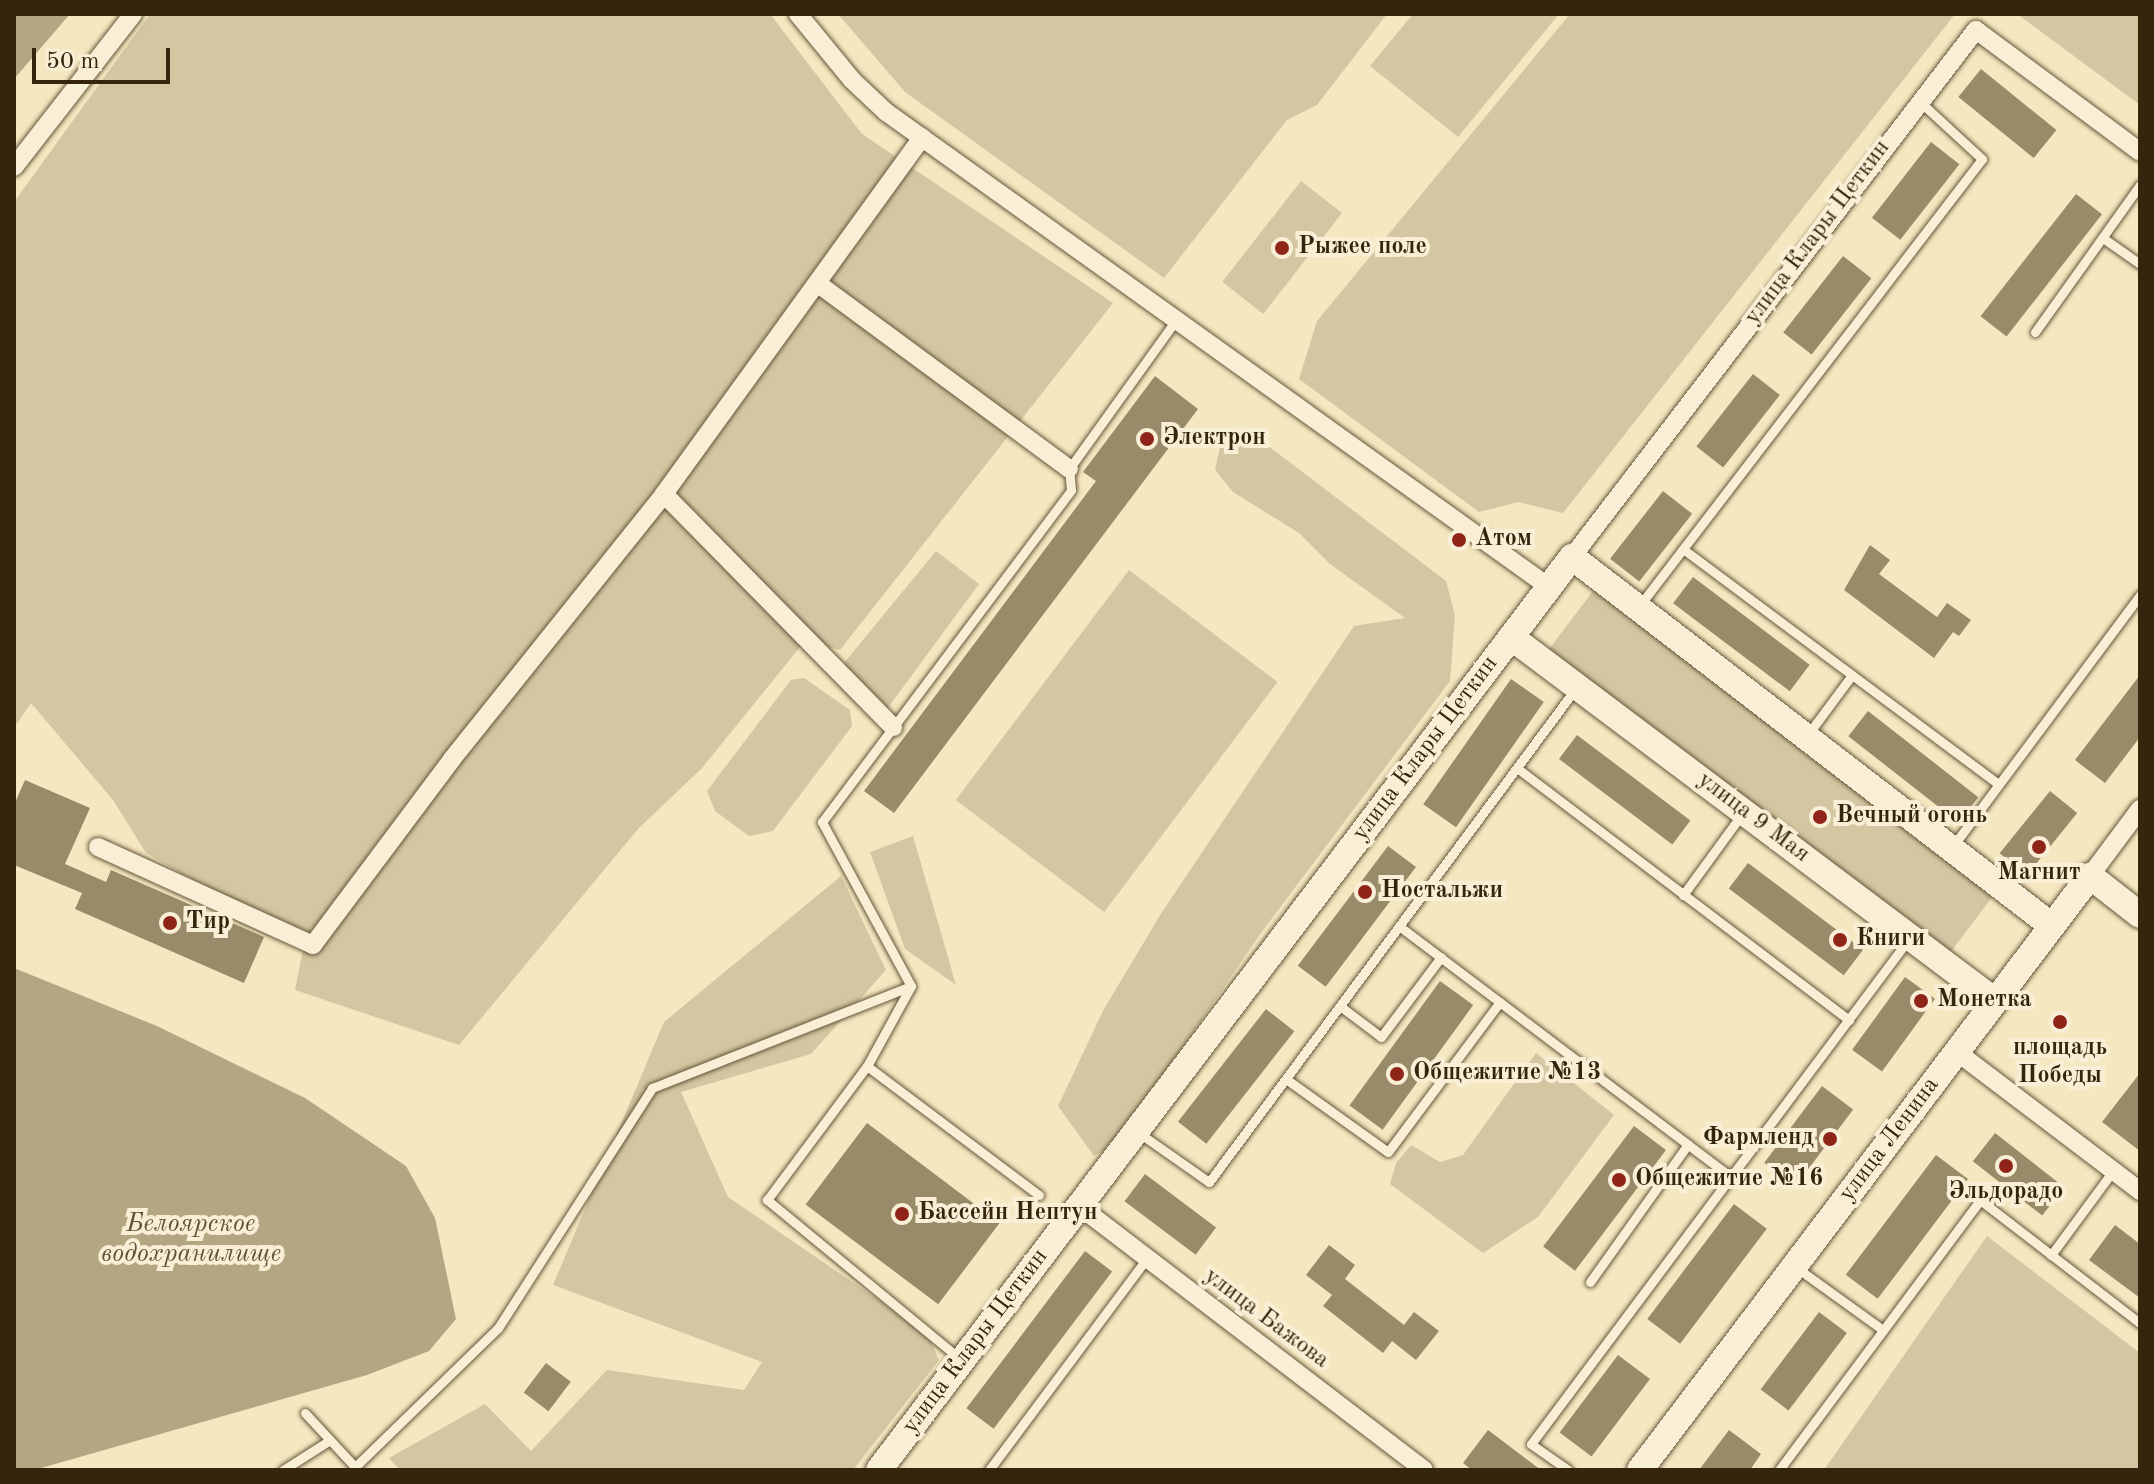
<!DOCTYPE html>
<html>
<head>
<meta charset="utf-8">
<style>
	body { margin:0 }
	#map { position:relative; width:2154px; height:1484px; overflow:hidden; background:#f5e7c0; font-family:"Old Standard TT",serif }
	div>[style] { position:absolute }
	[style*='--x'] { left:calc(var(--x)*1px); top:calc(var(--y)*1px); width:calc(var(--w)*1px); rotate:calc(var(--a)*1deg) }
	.green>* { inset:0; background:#d4c6a2; transform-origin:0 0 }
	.water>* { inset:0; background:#b4a583 }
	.building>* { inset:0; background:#998a6a; transform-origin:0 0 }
	.roads { filter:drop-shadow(0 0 2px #65563a) drop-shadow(0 0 2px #65563a) }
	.lane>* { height:9px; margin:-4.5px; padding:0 4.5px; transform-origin:4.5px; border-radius:4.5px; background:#f8efd6 }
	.street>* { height:18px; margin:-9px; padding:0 9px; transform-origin:9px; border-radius:9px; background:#f8efd6 }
	.secondary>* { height:26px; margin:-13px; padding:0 13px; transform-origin:13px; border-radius:13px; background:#f8efd6 }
	.dots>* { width:22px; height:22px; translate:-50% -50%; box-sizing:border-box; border:4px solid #f8efd6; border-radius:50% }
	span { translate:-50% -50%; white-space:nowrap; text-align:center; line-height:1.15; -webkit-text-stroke:8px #f8efd6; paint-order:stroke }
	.street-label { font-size:24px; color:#35250d }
	.poi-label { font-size:24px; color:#35250d; font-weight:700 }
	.left { translate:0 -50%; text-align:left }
	.right { translate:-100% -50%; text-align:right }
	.water-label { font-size:26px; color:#615236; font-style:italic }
	.frame { position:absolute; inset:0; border:16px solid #35250d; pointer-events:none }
	.scale { position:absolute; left:32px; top:48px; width:138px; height:36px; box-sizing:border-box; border:4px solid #35250d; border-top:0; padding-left:10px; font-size:24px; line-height:28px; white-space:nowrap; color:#35250d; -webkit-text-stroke:6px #f8efd6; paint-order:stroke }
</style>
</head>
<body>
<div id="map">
	<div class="green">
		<div style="clip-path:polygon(150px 14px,770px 14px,862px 134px,1113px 303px,840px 650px,805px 641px,702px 768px,638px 829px,459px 1045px,295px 990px,304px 944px,146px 853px,113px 800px,31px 703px,14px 728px,14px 202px)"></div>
		<div style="clip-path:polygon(838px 14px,1387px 14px,1317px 105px,1287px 120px,1164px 278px,905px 92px)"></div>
		<div style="clip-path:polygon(1413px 14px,1559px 14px,1458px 137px,1370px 66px)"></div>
		<div style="clip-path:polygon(1570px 14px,1955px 14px,1563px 513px,1518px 502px,1479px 512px,1299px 379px,1317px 321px)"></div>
		<div style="clip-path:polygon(2017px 14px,2140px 14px,2140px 105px)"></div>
		<div style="left:1301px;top:181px;width:52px;height:128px;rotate:38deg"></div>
		<div style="clip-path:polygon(1222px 437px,1263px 442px,1446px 581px,1455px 615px,1450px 681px,1261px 933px,1117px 1143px,1094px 1156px,1058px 1106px,1104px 1009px,1162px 912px,1354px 626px,1405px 618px,1330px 564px,1299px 533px,1233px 492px,1215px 470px)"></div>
		<div style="clip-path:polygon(936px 551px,979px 584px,887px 709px,844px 663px)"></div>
		<div style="left:1129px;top:570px;width:186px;height:288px;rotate:37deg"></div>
		<div style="left:1596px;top:587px;width:503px;height:79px;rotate:37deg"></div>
		<div style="clip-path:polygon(804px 678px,850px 710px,852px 726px,773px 831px,749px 836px,715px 811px,707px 791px,791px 680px)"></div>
		<div style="clip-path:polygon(913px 836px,956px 985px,905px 949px,870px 852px)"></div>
		<div style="clip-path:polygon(841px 876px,886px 970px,811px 1054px,681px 1092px,728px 1197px,927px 1333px,939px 1360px,853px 1470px,400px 1470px,389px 1458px,485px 1404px,531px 1451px,607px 1370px,744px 1390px,762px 1362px,553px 1285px,664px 1022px)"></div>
		<div style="clip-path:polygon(1536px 1053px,1614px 1115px,1538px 1217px,1483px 1253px,1390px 1184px,1396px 1163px,1411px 1145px,1440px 1162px,1463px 1155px)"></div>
		<div style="clip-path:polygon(1987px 1236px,2140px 1353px,2140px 1470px,1824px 1470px)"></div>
	</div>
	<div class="water">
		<div style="clip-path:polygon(14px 14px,70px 14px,14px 79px)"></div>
		<div style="clip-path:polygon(14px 968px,157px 1026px,305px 1098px,406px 1166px,435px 1218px,456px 1319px,429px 1351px,367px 1375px,34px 1470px,14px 1470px)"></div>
	</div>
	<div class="building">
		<div style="left:1981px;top:69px;width:97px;height:36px;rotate:39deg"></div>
		<div style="left:1931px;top:142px;width:36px;height:96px;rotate:38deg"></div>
		<div style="left:2076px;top:194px;width:33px;height:155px;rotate:38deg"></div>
		<div style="left:1843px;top:256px;width:36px;height:97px;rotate:38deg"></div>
		<div style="left:1753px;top:374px;width:34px;height:92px;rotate:38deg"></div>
		<div style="clip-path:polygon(1155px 376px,1198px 409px,894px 813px,864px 791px,1096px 481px,1083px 472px)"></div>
		<div style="left:1663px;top:491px;width:37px;height:86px;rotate:38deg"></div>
		<div style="clip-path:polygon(1870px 545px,1890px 560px,1879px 574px,1937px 617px,1947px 603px,1971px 620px,1959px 636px,1953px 632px,1934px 658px,1844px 590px)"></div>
		<div style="left:1693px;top:577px;width:146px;height:33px;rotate:37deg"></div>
		<div style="clip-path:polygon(2140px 675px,2140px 737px,2105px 783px,2075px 760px)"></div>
		<div style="left:1511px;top:679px;width:40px;height:153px;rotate:35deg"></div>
		<div style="left:1868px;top:711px;width:140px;height:32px;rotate:38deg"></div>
		<div style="left:1577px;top:735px;width:142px;height:30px;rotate:37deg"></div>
		<div style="clip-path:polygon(25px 780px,90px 808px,65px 864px,106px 882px,111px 870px,264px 937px,244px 983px,75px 909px,82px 893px,14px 865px,14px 805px)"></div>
		<div style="left:2050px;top:791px;width:35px;height:80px;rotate:39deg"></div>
		<div style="left:1388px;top:846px;width:35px;height:150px;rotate:37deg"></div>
		<div style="left:1748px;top:863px;width:144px;height:32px;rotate:37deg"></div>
		<div style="left:1905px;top:977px;width:37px;height:90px;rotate:36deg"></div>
		<div style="left:1440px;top:981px;width:41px;height:154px;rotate:36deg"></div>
		<div style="left:1266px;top:1009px;width:36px;height:143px;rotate:38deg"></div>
		<div style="clip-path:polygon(2140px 1073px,2140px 1151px,2102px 1122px)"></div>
		<div style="left:1822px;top:1086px;width:39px;height:96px;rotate:37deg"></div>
		<div style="left:867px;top:1123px;width:166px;height:102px;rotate:37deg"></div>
		<div style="left:1634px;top:1126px;width:40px;height:151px;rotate:37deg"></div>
		<div style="left:1995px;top:1133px;width:88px;height:36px;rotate:38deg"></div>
		<div style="left:1936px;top:1155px;width:40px;height:150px;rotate:37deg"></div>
		<div style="left:1145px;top:1174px;width:89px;height:34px;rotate:37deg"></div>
		<div style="left:1734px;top:1204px;width:41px;height:144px;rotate:37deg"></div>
		<div style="clip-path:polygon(2115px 1225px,2140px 1244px,2140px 1298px,2089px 1260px)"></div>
		<div style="clip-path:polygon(1329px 1245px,1355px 1265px,1345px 1279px,1404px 1325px,1414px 1312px,1439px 1331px,1416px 1360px,1392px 1341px,1383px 1353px,1323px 1306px,1332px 1295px,1306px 1275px)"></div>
		<div style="left:1085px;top:1251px;width:34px;height:197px;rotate:37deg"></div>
		<div style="left:1819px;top:1312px;width:35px;height:97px;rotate:37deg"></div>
		<div style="left:1618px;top:1355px;width:40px;height:97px;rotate:37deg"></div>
		<div style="left:546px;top:1363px;width:31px;height:37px;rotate:37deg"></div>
		<div style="clip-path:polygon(1488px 1430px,1541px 1470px,1472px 1470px,1463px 1463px)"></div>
		<div style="clip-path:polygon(1729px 1430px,1761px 1454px,1750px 1470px,1699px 1470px)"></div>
	</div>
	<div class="roads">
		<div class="lane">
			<div style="--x:2103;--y:238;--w:45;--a:35.1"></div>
			<div style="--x:2035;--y:332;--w:181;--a:-54.5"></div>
			<div style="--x:1683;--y:549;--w:393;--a:36.7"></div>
			<div style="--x:1640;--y:605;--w:562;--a:-52.52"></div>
			<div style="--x:1982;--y:159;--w:87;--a:-137.3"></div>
			<div style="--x:1806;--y:737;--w:77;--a:-53.4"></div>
			<div style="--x:1517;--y:768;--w:417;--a:37.2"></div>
			<div style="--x:1953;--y:846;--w:313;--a:-53.3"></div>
			<div style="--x:1683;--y:895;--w:100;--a:-53.9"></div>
			<div style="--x:1399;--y:926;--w:418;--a:37.1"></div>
			<div style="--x:1340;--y:1006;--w:51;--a:37.1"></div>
			<div style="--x:1381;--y:1037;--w:100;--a:-53.1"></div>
			<div style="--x:867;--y:1066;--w:215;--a:36.9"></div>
			<div style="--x:1286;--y:1079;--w:125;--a:35.6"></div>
			<div style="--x:1388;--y:1152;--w:187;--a:-53.3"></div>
			<div style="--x:1139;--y:1133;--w:85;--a:35"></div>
			<div style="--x:1209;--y:1182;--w:615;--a:-53.39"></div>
			<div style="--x:2051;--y:1255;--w:104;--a:-53.6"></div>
			<div style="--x:1797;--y:1268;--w:106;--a:35.8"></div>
			<div style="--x:1590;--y:1282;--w:169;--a:-54.6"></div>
			<div style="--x:959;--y:1358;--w:249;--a:-140.5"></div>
			<div style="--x:767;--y:1200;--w:167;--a:-53.3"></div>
			<div style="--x:867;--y:1066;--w:91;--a:-61.2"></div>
			<div style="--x:911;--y:986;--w:187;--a:-118.5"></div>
			<div style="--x:822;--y:822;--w:415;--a:-53.1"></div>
			<div style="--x:1071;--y:490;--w:21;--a:-95"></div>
			<div style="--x:1069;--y:469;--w:183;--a:-54.3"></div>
			<div style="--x:305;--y:1413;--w:74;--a:47.2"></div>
			<div style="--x:355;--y:1467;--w:199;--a:-44.2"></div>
			<div style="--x:498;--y:1328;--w:285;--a:-57.3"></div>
			<div style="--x:652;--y:1088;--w:278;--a:-21.5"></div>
			<div style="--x:283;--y:1470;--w:52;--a:-32.5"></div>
			<div style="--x:989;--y:1470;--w:264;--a:-53.3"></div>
			<div style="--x:1568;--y:1470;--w:45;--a:-144.9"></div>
			<div style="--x:1531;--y:1444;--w:629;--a:-53.2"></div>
			<div style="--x:1779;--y:1470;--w:337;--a:-53.3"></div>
			<div style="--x:1980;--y:1200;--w:202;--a:37.6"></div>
		</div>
		<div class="street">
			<div style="--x:798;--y:14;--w:85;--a:50.7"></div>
			<div style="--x:852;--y:80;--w:47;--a:43.3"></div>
			<div style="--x:886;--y:112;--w:816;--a:35.62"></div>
			<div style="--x:14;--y:167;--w:194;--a:-52.1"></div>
			<div style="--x:817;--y:283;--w:313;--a:36.4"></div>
			<div style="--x:664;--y:494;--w:327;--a:45.5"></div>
			<div style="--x:1572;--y:557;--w:664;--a:-52.53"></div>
			<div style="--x:1976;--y:30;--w:204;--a:36.6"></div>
			<div style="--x:98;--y:847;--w:236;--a:24.5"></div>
			<div style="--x:313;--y:945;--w:232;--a:-53.2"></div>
			<div style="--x:452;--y:759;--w:339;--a:-51.3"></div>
			<div style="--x:664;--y:494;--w:440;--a:-54.1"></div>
			<div style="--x:2090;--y:876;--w:84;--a:-53.3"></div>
			<div style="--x:1957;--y:1052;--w:230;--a:37.2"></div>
			<div style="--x:1079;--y:1206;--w:434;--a:37.4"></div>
		</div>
		<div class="secondary">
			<div style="--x:1511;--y:637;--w:606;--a:36.95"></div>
			<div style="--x:879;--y:1470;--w:1146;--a:-52.8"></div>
			<div style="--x:1572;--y:557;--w:605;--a:37.55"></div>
			<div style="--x:1640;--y:1470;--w:745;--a:-52.85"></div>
			<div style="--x:2090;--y:876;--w:63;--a:38"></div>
		</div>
	</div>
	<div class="dots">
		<div style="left:1282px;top:248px;background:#8f2418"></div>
		<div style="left:1147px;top:439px;background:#8f2418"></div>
		<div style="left:1459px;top:540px;background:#8f2418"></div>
		<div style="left:1820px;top:817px;background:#8f2418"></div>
		<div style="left:2039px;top:847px;background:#8f2418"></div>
		<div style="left:1365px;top:892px;background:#8f2418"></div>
		<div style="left:170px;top:923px;background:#8f2418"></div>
		<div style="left:1840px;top:940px;background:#8f2418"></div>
		<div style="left:1921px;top:1001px;background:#8f2418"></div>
		<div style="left:2060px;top:1022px;background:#8f2418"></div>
		<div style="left:1397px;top:1074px;background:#8f2418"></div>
		<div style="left:1830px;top:1139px;background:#8f2418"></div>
		<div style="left:2006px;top:1166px;background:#8f2418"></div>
		<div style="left:1619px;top:1180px;background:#8f2418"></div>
		<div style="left:902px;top:1214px;background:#8f2418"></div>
	</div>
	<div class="street-label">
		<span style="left:1818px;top:233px;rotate:-53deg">улица Клары Цеткин</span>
		<span style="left:1426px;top:749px;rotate:-53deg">улица Клары Цеткин</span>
		<span style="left:1753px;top:818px;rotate:37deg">улица 9 Мая</span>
		<span style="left:1890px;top:1140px;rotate:-53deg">улица Ленина</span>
		<span style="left:1266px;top:1319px;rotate:37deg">улица Бажова</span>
		<span style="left:976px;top:1342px;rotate:-53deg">улица Клары Цеткин</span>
	</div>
	<div class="poi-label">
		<span class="left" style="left:1298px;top:248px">Рыжее поле</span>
		<span class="left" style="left:1163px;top:439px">Электрон</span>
		<span class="left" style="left:1475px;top:540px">Атом</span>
		<span class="left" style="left:1836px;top:817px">Вечный огонь</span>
		<span style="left:2039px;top:874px">Магнит</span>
		<span class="left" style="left:1381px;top:892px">Ностальжи</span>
		<span class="left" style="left:186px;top:923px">Тир</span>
		<span class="left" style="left:1856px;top:940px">Книги</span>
		<span class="left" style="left:1937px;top:1001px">Монетка</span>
		<span style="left:2060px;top:1063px">площадь<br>Победы</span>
		<span class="left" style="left:1413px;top:1074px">Общежитие №13</span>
		<span class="right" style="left:1814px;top:1139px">Фармленд</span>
		<span class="left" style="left:1635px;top:1180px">Общежитие №16</span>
		<span style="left:2006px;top:1193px">Эльдорадо</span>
		<span class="left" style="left:918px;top:1214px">Бассейн Нептун</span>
	</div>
	<div class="water-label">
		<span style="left:191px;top:1240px">Белоярское<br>водохранилище</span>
	</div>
	<div class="frame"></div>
	<div class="scale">50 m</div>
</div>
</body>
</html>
